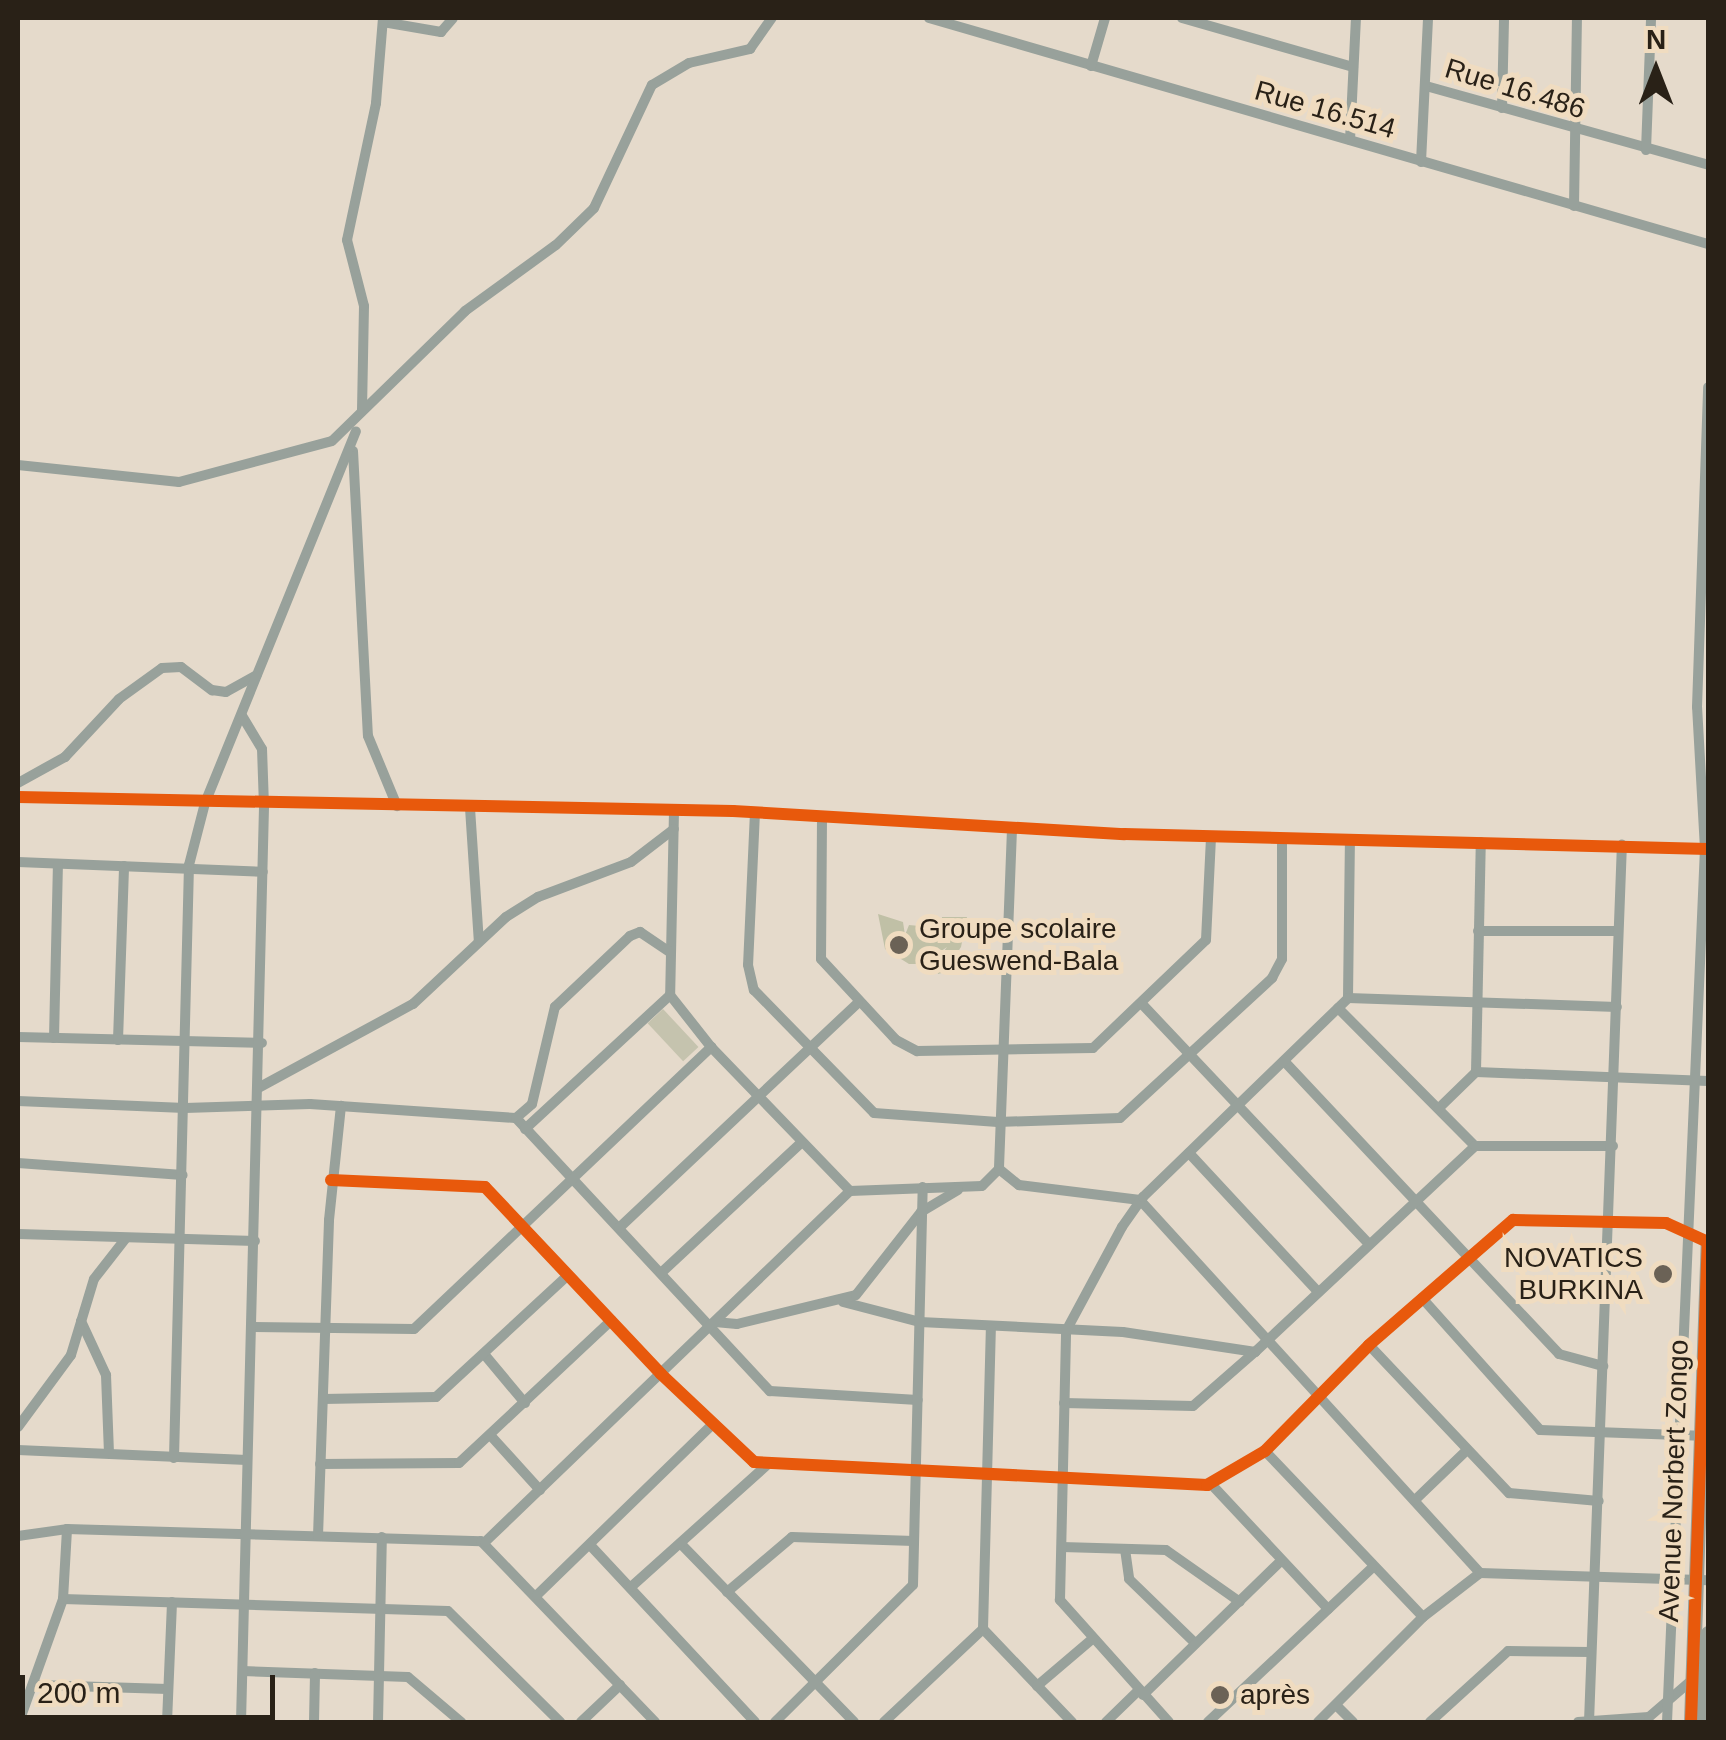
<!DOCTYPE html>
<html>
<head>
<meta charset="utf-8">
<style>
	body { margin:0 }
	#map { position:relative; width:1726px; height:1740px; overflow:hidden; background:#e5dacb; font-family:Helvetica,sans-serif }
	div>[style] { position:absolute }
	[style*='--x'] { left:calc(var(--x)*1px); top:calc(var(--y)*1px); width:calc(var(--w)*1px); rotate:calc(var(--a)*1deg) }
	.green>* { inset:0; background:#c5c3ae; transform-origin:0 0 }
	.forest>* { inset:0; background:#c0c0a6 }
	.street>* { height:10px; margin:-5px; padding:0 5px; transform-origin:5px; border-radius:5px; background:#98a19b }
	.primary>* { height:15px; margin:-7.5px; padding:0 7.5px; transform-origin:7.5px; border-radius:7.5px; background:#9aa199 }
	.cycleway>* { height:12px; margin:-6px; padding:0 6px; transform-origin:6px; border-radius:6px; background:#e8590c }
	.dots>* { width:28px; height:28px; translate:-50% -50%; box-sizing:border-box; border:5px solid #f0dcc0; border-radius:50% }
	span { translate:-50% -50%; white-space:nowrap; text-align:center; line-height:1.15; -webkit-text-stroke:10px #f0dcc0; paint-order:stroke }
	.street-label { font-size:28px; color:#292117 }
	.poi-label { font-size:28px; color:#292117 }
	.left { translate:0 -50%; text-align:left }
	.right { translate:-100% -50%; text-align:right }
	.frame { position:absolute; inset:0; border:20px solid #292117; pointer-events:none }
	.north { position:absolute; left:1606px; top:20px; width:100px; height:100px; -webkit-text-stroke:8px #f0dcc0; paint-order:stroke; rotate:0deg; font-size:28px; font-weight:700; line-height:40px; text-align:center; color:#292117 }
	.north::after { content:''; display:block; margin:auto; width:35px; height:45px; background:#292117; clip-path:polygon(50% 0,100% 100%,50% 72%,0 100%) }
	.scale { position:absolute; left:20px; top:1675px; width:255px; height:45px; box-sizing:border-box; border:5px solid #292117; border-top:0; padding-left:12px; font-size:30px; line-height:35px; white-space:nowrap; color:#292117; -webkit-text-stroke:8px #f0dcc0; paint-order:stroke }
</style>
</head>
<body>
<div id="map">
	<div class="green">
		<div style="left:663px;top:1009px;width:52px;height:21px;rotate:47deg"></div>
	</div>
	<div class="forest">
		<div style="clip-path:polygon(878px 914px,903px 922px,905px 935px,909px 925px,941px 928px,942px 917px,967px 917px,961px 947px,945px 972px,938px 974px,935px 963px,947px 947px,923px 964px,909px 964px,885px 949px)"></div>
	</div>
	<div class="street">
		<div style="--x:929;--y:18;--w:811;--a:16.18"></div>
		<div style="--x:1182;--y:18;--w:178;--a:16"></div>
		<div style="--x:383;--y:22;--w:59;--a:9.8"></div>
		<div style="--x:441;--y:32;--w:18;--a:-49"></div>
		<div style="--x:1091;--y:66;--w:50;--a:-73.7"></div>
		<div style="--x:1426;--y:86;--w:293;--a:15.6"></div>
		<div style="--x:1502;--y:108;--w:90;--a:-88.7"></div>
		<div style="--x:1350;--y:140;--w:122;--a:-87.2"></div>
		<div style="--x:1646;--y:150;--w:132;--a:-87.8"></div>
		<div style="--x:1421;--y:162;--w:144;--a:-87.2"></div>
		<div style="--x:1574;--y:206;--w:188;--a:-89.1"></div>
		<div style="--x:362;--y:410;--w:104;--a:-88.9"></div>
		<div style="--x:364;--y:306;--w:68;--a:-104.4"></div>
		<div style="--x:347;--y:240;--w:140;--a:-78"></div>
		<div style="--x:376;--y:103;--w:85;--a:-85.3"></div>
		<div style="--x:353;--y:451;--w:285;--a:87"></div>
		<div style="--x:368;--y:736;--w:76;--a:67.5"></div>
		<div style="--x:18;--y:465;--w:162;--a:6"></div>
		<div style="--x:179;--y:482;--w:158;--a:-15"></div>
		<div style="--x:332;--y:441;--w:186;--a:-44.3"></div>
		<div style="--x:465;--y:311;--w:112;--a:-36"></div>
		<div style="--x:556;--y:245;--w:53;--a:-44.2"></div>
		<div style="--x:594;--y:208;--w:136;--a:-64.8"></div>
		<div style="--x:652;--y:85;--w:43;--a:-30.7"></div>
		<div style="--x:689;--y:63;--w:63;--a:-12.9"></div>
		<div style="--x:750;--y:49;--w:38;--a:-55"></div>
		<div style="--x:18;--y:783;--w:54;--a:-29"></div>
		<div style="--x:65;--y:757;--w:79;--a:-47"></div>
		<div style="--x:119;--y:699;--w:53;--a:-35.8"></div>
		<div style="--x:162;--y:668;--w:19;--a:-3"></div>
		<div style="--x:181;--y:667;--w:39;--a:37"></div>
		<div style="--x:212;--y:690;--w:14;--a:8"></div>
		<div style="--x:226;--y:692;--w:35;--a:-29"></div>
		<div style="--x:18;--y:797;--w:715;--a:1.12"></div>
		<div style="--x:733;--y:811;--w:392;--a:3.4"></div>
		<div style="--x:1124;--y:834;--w:584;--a:1.47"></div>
		<div style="--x:470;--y:808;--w:134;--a:86.2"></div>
		<div style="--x:674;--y:811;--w:184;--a:91.2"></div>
		<div style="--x:670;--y:995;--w:66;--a:51.7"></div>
		<div style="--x:711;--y:1047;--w:200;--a:46"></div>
		<div style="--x:850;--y:1191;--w:132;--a:-2.2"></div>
		<div style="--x:982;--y:1186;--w:24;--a:-45"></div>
		<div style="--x:755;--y:812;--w:153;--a:92.6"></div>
		<div style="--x:748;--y:965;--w:26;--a:77"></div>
		<div style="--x:754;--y:990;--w:172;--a:45.7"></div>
		<div style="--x:874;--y:1113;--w:124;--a:4.2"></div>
		<div style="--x:998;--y:1122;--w:122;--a:-1.9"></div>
		<div style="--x:1120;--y:1118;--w:207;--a:-42.6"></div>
		<div style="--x:1272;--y:978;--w:21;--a:-62"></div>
		<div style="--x:1282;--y:959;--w:120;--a:-90"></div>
		<div style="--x:822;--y:818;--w:141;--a:90.4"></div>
		<div style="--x:821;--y:959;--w:110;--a:47.2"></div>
		<div style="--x:896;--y:1040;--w:24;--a:28"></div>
		<div style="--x:917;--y:1051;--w:176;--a:-1"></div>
		<div style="--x:1093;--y:1048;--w:156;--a:-43.7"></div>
		<div style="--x:1206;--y:940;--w:104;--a:-87.2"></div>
		<div style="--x:1012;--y:829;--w:340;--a:92.2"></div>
		<div style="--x:999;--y:1169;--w:26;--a:39"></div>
		<div style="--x:1019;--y:1185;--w:122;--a:7.1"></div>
		<div style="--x:1140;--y:1200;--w:505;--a:47.65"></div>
		<div style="--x:18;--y:862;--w:245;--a:2.3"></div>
		<div style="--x:1478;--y:931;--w:140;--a:0"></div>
		<div style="--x:1348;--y:998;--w:158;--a:-89.3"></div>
		<div style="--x:1142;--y:1004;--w:330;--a:46.6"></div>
		<div style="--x:1338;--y:1008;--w:194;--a:45.2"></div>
		<div style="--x:18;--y:1037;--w:244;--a:1.4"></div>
		<div style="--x:54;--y:1038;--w:174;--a:-88.7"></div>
		<div style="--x:118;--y:1040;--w:174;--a:-88"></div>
		<div style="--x:1284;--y:1061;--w:402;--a:46.8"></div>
		<div style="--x:1559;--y:1354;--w:46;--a:15.3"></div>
		<div style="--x:1476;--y:1072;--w:232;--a:2.2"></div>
		<div style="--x:260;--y:1087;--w:174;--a:-28.5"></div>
		<div style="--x:413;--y:1004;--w:127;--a:-43.1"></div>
		<div style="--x:506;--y:917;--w:38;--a:-32"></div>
		<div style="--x:538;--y:897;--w:99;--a:-20.6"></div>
		<div style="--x:631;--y:862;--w:54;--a:-37.5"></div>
		<div style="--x:18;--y:1101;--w:167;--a:2.4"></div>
		<div style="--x:185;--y:1108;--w:125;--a:-1.8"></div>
		<div style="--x:310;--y:1104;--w:206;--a:3.9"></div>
		<div style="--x:516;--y:1118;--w:21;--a:-41"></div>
		<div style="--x:532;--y:1104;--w:100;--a:-76.7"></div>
		<div style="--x:555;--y:1007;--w:103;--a:-43.4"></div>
		<div style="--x:630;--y:936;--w:11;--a:-22"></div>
		<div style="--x:640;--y:932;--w:36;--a:34"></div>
		<div style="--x:1439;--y:1108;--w:52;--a:-44.2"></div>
		<div style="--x:1476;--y:1072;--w:230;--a:-88.8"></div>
		<div style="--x:516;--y:1118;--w:373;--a:47.1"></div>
		<div style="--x:770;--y:1391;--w:148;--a:3.5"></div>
		<div style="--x:525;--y:1129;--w:197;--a:-42.7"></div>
		<div style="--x:1189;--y:1153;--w:190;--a:47.1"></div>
		<div style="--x:18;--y:1163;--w:165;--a:4.2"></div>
		<div style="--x:331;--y:1180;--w:154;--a:2.6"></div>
		<div style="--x:485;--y:1187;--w:257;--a:46.7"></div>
		<div style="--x:661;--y:1374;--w:128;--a:43.4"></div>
		<div style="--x:754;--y:1462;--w:454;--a:2.9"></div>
		<div style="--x:1207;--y:1485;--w:67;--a:-30.4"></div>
		<div style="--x:1265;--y:1451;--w:148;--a:-45.5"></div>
		<div style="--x:1369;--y:1345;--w:191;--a:-41"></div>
		<div style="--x:1513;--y:1220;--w:153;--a:1.1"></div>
		<div style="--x:1666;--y:1223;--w:46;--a:24.3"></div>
		<div style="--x:619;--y:1228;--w:328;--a:-43.3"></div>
		<div style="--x:18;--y:1234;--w:237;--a:1.7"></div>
		<div style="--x:661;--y:1273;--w:191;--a:-42.9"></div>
		<div style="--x:1422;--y:1298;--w:177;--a:48.2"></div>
		<div style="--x:1540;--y:1430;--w:160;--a:2.1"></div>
		<div style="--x:843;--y:1302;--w:80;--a:14.6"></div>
		<div style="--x:920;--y:1322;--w:203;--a:2.8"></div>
		<div style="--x:1123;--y:1332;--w:134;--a:8.6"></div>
		<div style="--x:1255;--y:1352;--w:301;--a:-43.1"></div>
		<div style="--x:1475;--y:1146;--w:138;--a:0"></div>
		<div style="--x:81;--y:1321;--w:60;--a:65.2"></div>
		<div style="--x:106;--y:1375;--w:78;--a:87.8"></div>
		<div style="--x:715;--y:1322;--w:22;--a:5"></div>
		<div style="--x:737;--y:1324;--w:122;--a:-13.7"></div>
		<div style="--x:856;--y:1295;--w:105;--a:-51.9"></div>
		<div style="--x:921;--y:1212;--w:43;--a:-30.7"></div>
		<div style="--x:254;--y:1327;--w:160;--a:0.7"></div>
		<div style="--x:414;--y:1329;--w:410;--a:-43.5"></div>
		<div style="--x:1369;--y:1345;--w:204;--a:46.6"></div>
		<div style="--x:1509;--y:1493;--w:90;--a:5.1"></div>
		<div style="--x:484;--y:1354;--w:64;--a:50.1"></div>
		<div style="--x:323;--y:1399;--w:113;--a:-1"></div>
		<div style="--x:436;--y:1397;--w:180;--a:-42.7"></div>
		<div style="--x:1064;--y:1403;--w:129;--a:1.3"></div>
		<div style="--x:1193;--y:1406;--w:82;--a:-41.1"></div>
		<div style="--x:18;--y:1427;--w:89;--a:-53.6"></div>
		<div style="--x:71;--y:1355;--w:79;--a:-73.2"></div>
		<div style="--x:94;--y:1279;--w:52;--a:-52"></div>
		<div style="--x:491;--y:1436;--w:73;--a:47.8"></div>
		<div style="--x:18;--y:1450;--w:229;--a:2.5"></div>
		<div style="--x:1265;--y:1451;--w:229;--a:46.4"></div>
		<div style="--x:174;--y:1458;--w:593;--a:-88.55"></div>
		<div style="--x:189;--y:865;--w:64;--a:-75.5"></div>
		<div style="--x:205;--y:803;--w:401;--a:-67.9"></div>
		<div style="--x:320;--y:1464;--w:139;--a:-0.4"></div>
		<div style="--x:459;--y:1463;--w:209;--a:-43.1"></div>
		<div style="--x:1212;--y:1485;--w:170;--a:46.9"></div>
		<div style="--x:1415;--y:1500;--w:72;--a:-43.9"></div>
		<div style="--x:18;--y:1536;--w:49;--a:-8.1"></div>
		<div style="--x:67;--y:1529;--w:414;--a:1.7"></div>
		<div style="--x:481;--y:1541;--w:251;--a:46.1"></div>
		<div style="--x:318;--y:1536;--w:316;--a:-88"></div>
		<div style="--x:329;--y:1220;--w:115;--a:-84"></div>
		<div style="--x:485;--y:1542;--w:506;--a:-43.88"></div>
		<div style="--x:681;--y:1544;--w:248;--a:45.8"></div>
		<div style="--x:590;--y:1545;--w:242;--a:47"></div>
		<div style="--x:1062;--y:1547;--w:104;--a:1.7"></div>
		<div style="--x:1166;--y:1550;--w:90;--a:35.1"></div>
		<div style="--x:1125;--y:1549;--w:30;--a:82"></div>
		<div style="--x:1129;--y:1579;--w:92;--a:44.1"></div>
		<div style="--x:631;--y:1587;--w:183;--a:-41.9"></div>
		<div style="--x:727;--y:1592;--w:85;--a:-40.2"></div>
		<div style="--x:792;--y:1537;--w:122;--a:1.9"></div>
		<div style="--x:537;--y:1595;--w:243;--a:-44.2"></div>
		<div style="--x:63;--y:1599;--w:385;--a:1.8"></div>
		<div style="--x:448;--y:1611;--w:158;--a:44.7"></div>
		<div style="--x:983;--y:1629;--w:129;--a:46.3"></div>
		<div style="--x:243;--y:1671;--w:165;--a:2.1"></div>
		<div style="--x:408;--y:1677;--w:70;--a:40.3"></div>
		<div style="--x:37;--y:1685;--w:131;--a:1.7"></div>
		<div style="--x:1037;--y:1686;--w:71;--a:-40.4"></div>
		<div style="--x:1143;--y:1695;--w:191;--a:-44.2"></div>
		<div style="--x:1336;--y:1705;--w:24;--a:45"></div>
		<div style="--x:19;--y:1722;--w:131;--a:-70.3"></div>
		<div style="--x:63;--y:1599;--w:70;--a:-86.7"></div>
		<div style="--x:167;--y:1722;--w:120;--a:-87.6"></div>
		<div style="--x:241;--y:1722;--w:916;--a:-88.56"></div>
		<div style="--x:264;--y:806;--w:57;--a:-92"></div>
		<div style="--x:262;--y:749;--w:39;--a:-121"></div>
		<div style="--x:314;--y:1722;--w:49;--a:-88.8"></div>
		<div style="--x:378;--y:1722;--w:185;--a:-88.8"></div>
		<div style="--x:581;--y:1722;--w:54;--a:-43.5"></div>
		<div style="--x:775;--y:1722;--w:194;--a:-44.8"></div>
		<div style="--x:913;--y:1585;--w:398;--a:-88.6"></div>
		<div style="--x:884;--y:1722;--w:136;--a:-43.2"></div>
		<div style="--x:983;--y:1629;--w:300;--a:-88.5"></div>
		<div style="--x:1106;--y:1722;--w:45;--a:-44.1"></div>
		<div style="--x:1169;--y:1722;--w:164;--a:-131.8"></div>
		<div style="--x:1060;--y:1600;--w:269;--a:-88.7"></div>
		<div style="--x:1066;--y:1331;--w:118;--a:-61.7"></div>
		<div style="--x:1122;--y:1227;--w:37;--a:-55"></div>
		<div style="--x:1143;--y:1197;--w:286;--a:-44.1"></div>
		<div style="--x:1348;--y:998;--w:269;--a:1.9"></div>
		<div style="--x:1208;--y:1722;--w:225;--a:-43.2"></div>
		<div style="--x:1318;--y:1722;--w:148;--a:-45"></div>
		<div style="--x:1423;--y:1617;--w:72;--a:-37.7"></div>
		<div style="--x:1480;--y:1573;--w:228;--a:1.8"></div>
		<div style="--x:1430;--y:1722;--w:105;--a:-42.3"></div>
		<div style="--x:1508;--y:1651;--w:83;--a:0.7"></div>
		<div style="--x:1578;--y:1722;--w:71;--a:-4"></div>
		<div style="--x:1649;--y:1717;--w:57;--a:-40.7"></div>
		<div style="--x:1589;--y:1722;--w:878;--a:-87.85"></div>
		<div style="--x:1667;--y:1722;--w:874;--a:-87.51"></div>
		<div style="--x:1705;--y:849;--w:142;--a:-93.2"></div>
		<div style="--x:1697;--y:707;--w:320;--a:-88"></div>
	</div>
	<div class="primary">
		<div style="--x:1691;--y:1722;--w:480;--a:-88"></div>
		<div style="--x:1705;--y:1722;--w:89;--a:-88.1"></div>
	</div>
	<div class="cycleway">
		<div style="--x:18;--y:797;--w:715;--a:1.12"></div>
		<div style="--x:733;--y:811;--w:392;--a:3.4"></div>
		<div style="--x:1124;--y:834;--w:584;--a:1.47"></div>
		<div style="--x:331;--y:1180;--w:154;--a:2.6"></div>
		<div style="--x:485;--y:1187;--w:257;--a:46.7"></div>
		<div style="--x:661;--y:1374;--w:128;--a:43.4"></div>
		<div style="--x:754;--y:1462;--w:454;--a:2.9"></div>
		<div style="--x:1207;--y:1485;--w:67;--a:-30.4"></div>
		<div style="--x:1265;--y:1451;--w:148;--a:-45.5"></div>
		<div style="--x:1369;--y:1345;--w:191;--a:-41"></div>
		<div style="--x:1513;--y:1220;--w:153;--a:1.1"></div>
		<div style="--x:1666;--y:1223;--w:46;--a:24.3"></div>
		<div style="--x:1691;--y:1722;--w:480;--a:-88"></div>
	</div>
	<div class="dots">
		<div style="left:899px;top:945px;background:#6b6256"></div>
		<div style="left:1663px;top:1274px;background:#6b6256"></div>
		<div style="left:1220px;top:1695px;background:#6b6256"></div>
	</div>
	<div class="street-label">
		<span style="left:1515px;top:89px;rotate:17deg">Rue 16.486</span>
		<span style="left:1325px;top:110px;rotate:16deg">Rue 16.514</span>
		<span style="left:1674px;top:1481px;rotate:-88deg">Avenue Norbert Zongo</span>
	</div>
	<div class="poi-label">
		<span class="left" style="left:919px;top:945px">Groupe scolaire<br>Gueswend-Bala</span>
		<span class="right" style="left:1643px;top:1274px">NOVATICS<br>BURKINA</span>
		<span class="left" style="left:1240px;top:1695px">après</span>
	</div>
	<div class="frame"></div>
	<div class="north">N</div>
	<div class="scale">200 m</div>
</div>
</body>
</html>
